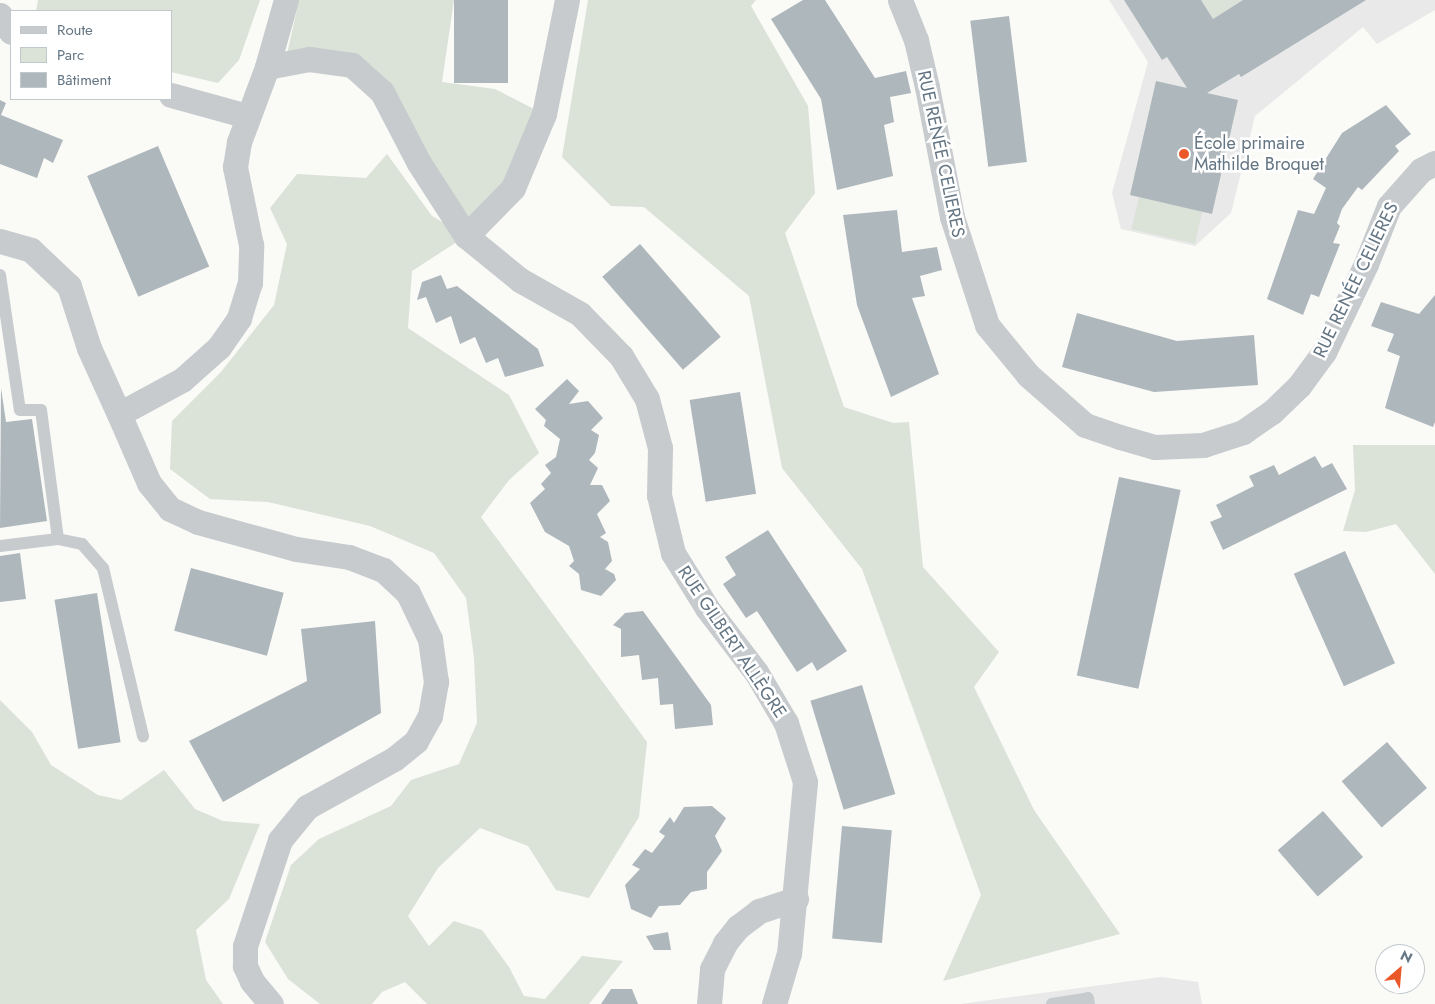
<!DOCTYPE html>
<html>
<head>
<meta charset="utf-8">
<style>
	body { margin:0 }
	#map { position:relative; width:1435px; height:1004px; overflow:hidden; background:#fafaf7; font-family:Jost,sans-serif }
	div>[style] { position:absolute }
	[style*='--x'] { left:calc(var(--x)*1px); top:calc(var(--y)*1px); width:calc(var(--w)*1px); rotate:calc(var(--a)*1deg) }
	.built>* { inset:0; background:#e8e9e8 }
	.green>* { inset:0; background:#dbe2d8; transform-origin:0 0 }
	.building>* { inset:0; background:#aeb7bc; transform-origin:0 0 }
	.lane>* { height:12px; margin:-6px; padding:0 6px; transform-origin:6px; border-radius:6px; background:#c7cbce }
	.street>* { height:25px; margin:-12.5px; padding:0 12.5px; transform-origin:12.5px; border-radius:12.5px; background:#c7cbce }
	.dots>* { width:14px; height:14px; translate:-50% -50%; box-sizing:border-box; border:2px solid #fff; border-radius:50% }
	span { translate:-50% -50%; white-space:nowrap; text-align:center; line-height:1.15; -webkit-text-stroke:5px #fff; paint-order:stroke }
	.poi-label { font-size:18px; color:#647583 }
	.left { translate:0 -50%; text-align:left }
	.street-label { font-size:18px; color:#647583 }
	.legend { position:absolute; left:10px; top:10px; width:162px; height:90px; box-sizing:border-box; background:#fff; border:1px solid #c1c8cd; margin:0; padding:6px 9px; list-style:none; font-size:15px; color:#647583 }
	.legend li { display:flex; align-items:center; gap:10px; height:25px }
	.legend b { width:25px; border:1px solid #c1c8cd }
	.north { position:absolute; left:1375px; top:944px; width:50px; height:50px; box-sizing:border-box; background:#fff; border:1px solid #c1c8cd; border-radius:50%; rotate:27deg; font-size:14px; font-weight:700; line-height:20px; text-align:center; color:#647583 }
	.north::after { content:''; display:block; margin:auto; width:18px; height:22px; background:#ea5827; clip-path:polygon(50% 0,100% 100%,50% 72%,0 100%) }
</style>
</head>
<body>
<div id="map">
	<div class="built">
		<div style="clip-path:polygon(1109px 0,1435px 0,1435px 10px,1377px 44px,1363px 27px,1255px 116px,1231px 213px,1195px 246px,1121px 229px,1112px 193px,1148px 62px)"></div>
		<div style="clip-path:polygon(1161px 977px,1198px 982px,1202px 1004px,960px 1004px)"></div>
	</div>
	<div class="green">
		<div style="clip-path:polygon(38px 0,260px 0,239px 60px,218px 83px,171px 72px,171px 11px,36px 11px)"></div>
		<div style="clip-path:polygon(299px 0,454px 0,442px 82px,495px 89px,544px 114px,513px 188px,466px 236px,412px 271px,408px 328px,509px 395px,539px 453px,509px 480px,481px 517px,647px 742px,639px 817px,589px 898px,556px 890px,528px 846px,480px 828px,438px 868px,408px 916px,429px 946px,454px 921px,482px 930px,509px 967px,524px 996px,545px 999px,582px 956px,623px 961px,589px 1004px,427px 1004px,405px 982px,382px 992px,372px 1004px,320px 1004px,288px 979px,265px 942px,291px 865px,319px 839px,391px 806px,411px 780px,459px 764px,477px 723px,474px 658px,466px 598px,434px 553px,370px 526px,268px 502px,210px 499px,170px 469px,172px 421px,221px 372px,274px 305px,287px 244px,270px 208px,297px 174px,366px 178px,387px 154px,432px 216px,464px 235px,352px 65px,285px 63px)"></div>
		<div style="clip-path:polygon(588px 0,756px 0,751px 6px,808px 106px,815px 193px,785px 233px,844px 407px,893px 423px,909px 422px,923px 567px,999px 652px,974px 687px,1034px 810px,1120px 934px,943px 981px,981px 895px,862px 569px,782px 468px,749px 296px,644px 207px,611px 206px,562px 157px)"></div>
		<div style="clip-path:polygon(1201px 0,1243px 0,1213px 19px)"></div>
		<div style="left:1139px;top:197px;width:65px;height:33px;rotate:13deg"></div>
		<div style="clip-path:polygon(1353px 445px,1435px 445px,1435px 574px,1396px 524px,1366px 532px,1343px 531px,1355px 490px)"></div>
		<div style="clip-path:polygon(0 700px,32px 732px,51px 765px,98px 795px,121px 800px,164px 770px,195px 809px,223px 821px,260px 824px,229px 899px,196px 930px,206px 980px,223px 1004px,0 1004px)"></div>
	</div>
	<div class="building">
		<div style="left:454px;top:0;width:54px;height:83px"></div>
		<div style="clip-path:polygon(803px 0,825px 0,875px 78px,906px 71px,911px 93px,890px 97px,894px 122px,884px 125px,893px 176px,837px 190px,821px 99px,771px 19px)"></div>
		<div style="clip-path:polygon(1124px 0,1201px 0,1213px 19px,1243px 0,1366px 0,1241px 77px,1239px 74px,1207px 93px,1238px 100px,1212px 214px,1130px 195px,1156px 81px,1187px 88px,1167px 57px,1162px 60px)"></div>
		<div style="left:1009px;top:16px;width:147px;height:39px;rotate:83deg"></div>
		<div style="clip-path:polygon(0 100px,6px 103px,1px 115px,63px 140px,53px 163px,44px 158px,37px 178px,0 164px)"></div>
		<div style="clip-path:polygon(1386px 105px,1411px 134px,1395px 146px,1399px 151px,1362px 190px,1358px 187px,1342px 209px,1337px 223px,1340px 226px,1333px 243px,1340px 244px,1319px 297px,1311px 294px,1303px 315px,1267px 299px,1298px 210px,1314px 214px,1326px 188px,1313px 179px,1342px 133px)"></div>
		<div style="left:158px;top:146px;width:131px;height:77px;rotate:67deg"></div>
		<div style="clip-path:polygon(897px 210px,902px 252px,937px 247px,942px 270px,920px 276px,925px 296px,912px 298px,939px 374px,891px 397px,857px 305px,843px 215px)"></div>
		<div style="left:640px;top:244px;width:123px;height:50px;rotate:49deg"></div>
		<div style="clip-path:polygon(441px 275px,447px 289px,457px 286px,538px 349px,544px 366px,505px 377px,498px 358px,486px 363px,475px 337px,460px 344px,451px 316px,436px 323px,426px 297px,417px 300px,422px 282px)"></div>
		<div style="clip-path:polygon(1435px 295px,1435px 422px,1433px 427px,1385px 408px,1400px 356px,1387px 351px,1394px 334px,1371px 326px,1381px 302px,1419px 314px)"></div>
		<div style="clip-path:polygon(1077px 313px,1177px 341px,1254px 335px,1258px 385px,1154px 392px,1062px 367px)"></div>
		<div style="clip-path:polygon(567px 379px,579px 391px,569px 404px,588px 401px,603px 418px,591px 430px,599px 435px,595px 453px,589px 460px,598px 468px,590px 485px,602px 485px,610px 501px,597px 514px,606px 533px,600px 537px,608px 542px,612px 561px,605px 569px,614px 574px,616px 580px,601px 596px,581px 590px,579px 574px,569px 566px,574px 561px,569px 546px,545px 532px,530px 503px,545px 489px,541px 484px,551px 473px,545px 465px,556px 457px,560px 439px,544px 426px,546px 420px,535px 409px)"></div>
		<div style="clip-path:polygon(1px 388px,6px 422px,32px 419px,47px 521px,0 528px)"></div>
		<div style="left:740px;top:392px;width:103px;height:51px;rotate:81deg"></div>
		<div style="clip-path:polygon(1315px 456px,1322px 468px,1332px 463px,1347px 489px,1223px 550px,1210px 522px,1222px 517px,1216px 505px,1254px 486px,1249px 476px,1274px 465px,1279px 475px)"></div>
		<div style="left:1119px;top:477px;width:63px;height:203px;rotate:12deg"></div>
		<div style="clip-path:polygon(768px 530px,847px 651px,817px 671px,812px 662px,797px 672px,757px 611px,746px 618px,723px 584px,736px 575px,725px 557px)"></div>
		<div style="left:1345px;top:551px;width:123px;height:56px;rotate:66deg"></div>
		<div style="clip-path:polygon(20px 553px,26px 599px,0 602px,0 556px)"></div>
		<div style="left:191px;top:568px;width:96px;height:65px;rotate:15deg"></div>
		<div style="left:97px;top:593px;width:151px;height:43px;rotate:81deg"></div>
		<div style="clip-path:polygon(643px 611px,711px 705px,713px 725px,675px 729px,673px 704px,660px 705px,658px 678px,642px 680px,639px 655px,621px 657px,621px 629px,613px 625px,625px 613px)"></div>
		<div style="clip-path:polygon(375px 621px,381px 713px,223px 802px,189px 741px,307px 681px,301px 629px)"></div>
		<div style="left:862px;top:685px;width:114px;height:54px;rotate:73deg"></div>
		<div style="left:1387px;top:742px;width:61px;height:60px;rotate:49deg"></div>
		<div style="clip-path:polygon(712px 806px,726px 818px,715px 836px,722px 851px,707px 872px,707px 889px,691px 892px,680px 905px,659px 906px,651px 918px,631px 909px,625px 885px,640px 869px,632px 865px,645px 849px,652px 853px,665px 836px,659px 832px,670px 817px,674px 823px,684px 807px)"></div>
		<div style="left:1323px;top:811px;width:61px;height:60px;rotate:49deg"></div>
		<div style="left:842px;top:826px;width:50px;height:113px;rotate:5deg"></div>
		<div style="clip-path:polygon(668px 932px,671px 950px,654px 950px,646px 936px)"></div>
		<div style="clip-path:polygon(611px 989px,632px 989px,638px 1004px,601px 1004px)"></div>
	</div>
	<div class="lane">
		<div style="--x:0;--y:275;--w:136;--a:81.6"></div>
		<div style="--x:20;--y:410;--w:21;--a:0"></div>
		<div style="--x:41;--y:410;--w:130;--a:82.5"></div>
		<div style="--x:0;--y:546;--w:58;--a:-6.9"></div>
		<div style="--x:58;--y:539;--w:25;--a:12"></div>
		<div style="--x:82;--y:544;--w:32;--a:49"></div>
		<div style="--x:103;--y:568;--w:173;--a:76.6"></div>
		<div style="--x:1052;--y:1004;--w:36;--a:-9"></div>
		<div style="--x:1088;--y:998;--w:6;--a:81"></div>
	</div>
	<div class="street">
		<div style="--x:900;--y:0;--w:43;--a:68.2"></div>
		<div style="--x:916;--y:40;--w:48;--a:76.8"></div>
		<div style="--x:927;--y:87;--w:132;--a:79.1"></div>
		<div style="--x:952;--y:217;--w:114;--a:72"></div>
		<div style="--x:987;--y:325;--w:65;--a:50.6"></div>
		<div style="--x:1028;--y:375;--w:76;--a:41.3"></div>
		<div style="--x:1085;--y:425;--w:37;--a:19"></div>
		<div style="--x:1120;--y:437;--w:36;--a:16"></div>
		<div style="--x:1155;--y:447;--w:48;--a:-2.4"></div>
		<div style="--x:1203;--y:445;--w:42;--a:-18"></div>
		<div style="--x:1243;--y:432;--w:35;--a:-35"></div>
		<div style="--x:1272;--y:412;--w:37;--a:-44"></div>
		<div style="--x:1299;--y:386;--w:42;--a:-53.7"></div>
		<div style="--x:1324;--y:352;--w:98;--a:-64.5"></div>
		<div style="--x:1366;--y:264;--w:62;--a:-68.4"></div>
		<div style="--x:1389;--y:206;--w:48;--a:-48.4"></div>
		<div style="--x:1421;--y:170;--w:16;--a:-27"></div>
		<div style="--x:0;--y:15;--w:20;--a:57"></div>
		<div style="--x:267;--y:67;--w:43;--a:-10.8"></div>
		<div style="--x:309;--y:59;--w:43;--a:7.9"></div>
		<div style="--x:352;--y:65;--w:40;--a:42"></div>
		<div style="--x:382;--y:92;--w:80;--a:62.5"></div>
		<div style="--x:419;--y:163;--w:87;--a:57.2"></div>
		<div style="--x:466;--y:236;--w:70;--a:39.2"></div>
		<div style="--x:520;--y:280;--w:69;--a:29.5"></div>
		<div style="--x:580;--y:314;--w:59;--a:45.7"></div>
		<div style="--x:621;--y:356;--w:50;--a:58.8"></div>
		<div style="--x:647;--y:399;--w:51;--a:75.1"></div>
		<div style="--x:660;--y:448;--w:47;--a:91.2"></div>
		<div style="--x:659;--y:495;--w:60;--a:76.4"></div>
		<div style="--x:673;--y:553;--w:65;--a:58.3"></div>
		<div style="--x:707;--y:608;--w:81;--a:52.6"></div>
		<div style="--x:756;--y:672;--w:59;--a:59.5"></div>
		<div style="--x:786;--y:723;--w:62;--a:72.1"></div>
		<div style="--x:805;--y:782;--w:172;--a:95.3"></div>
		<div style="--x:789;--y:953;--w:53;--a:106.4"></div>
		<div style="--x:171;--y:95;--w:79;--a:15.4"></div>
		<div style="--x:466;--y:236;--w:67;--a:-45.6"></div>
		<div style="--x:513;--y:188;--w:80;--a:-67.3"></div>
		<div style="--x:544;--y:114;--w:116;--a:-78.6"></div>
		<div style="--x:0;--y:241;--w:32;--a:16"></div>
		<div style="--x:31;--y:250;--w:52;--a:43.5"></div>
		<div style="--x:69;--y:286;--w:65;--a:72.1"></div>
		<div style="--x:89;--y:348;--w:72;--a:65.6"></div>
		<div style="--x:271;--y:1004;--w:30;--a:-130"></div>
		<div style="--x:252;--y:981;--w:17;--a:-115"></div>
		<div style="--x:245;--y:966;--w:20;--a:-90"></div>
		<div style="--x:245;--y:946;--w:112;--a:-71.7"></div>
		<div style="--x:280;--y:840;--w:43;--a:-50.7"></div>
		<div style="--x:307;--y:807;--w:99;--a:-28.9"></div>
		<div style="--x:394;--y:759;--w:28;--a:-39"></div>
		<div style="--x:416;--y:741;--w:29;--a:-61"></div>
		<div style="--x:430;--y:716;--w:35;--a:-80"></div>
		<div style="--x:436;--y:682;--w:43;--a:-97.9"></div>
		<div style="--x:430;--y:639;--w:51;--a:-115.6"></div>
		<div style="--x:408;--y:593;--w:34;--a:-137"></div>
		<div style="--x:383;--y:570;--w:36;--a:-159"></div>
		<div style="--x:349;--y:557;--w:54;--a:-171.4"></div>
		<div style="--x:296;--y:549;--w:102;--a:-164.6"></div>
		<div style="--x:198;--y:522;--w:31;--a:-155"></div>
		<div style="--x:170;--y:509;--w:33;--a:-129"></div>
		<div style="--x:149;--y:483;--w:75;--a:-113.5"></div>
		<div style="--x:119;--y:414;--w:72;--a:-28.4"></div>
		<div style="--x:182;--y:380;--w:50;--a:-41.7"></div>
		<div style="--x:219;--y:347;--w:35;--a:-55"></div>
		<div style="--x:239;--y:318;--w:37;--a:-73"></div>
		<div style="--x:250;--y:283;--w:38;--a:-88"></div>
		<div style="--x:251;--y:245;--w:80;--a:-101.6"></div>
		<div style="--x:235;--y:167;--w:25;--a:-81"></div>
		<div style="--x:239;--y:142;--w:80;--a:-69.5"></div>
		<div style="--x:267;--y:67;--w:70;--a:-74.2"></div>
		<div style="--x:709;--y:1004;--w:35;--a:-85"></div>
		<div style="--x:712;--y:969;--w:29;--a:-63"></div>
		<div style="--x:725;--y:943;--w:21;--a:-51"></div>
		<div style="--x:738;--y:927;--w:26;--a:-37"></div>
		<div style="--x:759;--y:911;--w:39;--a:-18"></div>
	</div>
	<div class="dots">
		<div style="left:1184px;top:154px;background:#ea5827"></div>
	</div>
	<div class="poi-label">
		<span class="left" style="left:1194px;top:154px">École primaire<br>Mathilde Broquet</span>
	</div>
	<div class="street-label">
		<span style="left:941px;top:154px;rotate:78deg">RUE RENÉE CELIERES</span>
		<span style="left:1356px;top:280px;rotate:-64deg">RUE RENÉE CELIERES</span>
		<span style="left:732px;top:642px;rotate:56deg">RUE GILBERT ALLÈGRE</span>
	</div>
	<ul class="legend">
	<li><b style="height:6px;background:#c7cbce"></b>Route</li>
	<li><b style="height:14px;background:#dbe2d8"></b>Parc</li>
	<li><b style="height:14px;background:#aeb7bc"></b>Bâtiment</li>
	</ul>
	<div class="north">N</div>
</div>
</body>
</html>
